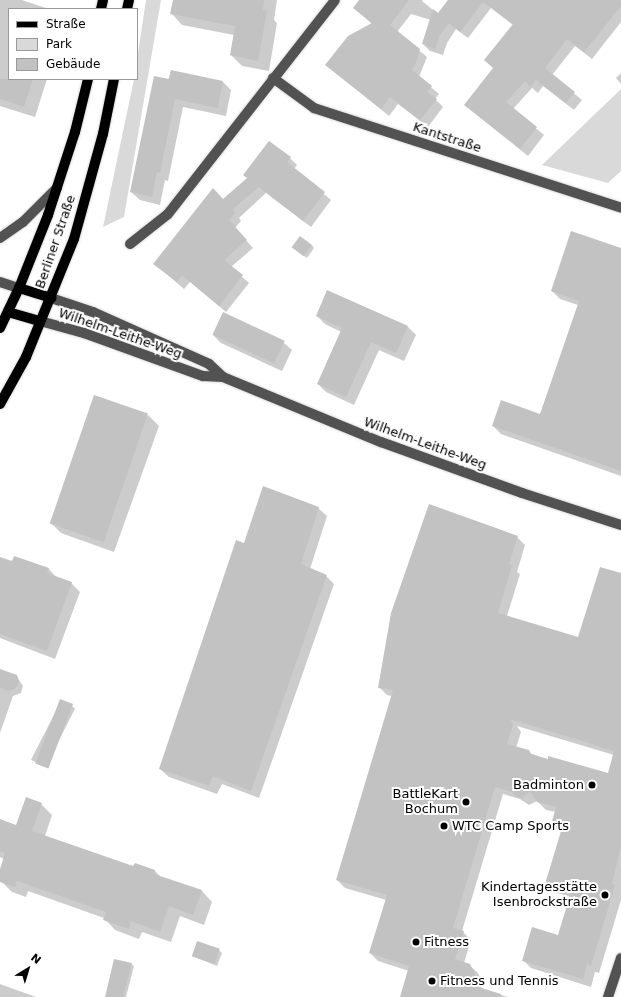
<!DOCTYPE html>
<html>
<head>
<meta charset="utf-8">
<style>
	body { margin:0 }
	#map { position:relative; width:621px; height:997px; overflow:hidden; background:#fff; font-family:"DejaVu Sans",sans-serif }
	div>[style] { position:absolute }
	[style*='--x'] { left:calc(var(--x)*1px); top:calc(var(--y)*1px); width:calc(var(--w)*1px); rotate:calc(var(--a)*1deg) }
	.green>* { inset:0; background:#d9d9d9 }
	.shadow>* { inset:0; background:#0003; transform-origin:0 0 }
	.building>* { inset:0; background:#c2c2c2; transform-origin:0 0 }
	.roads { filter:drop-shadow(0 0 1px #dbdbdb) drop-shadow(0 0 1px #dbdbdb) }
	.minor>* { height:10px; margin:-5px; padding:0 5px; transform-origin:5px; border-radius:5px; background:#525252 }
	.major>* { height:10px; margin:-5px; padding:0 5px; transform-origin:5px; border-radius:5px; background:#000 }
	.dots>* { width:11px; height:11px; translate:-50% -50%; box-sizing:border-box; border:2px solid #fff; border-radius:50% }
	span { translate:-50% -50%; white-space:nowrap; text-align:center; line-height:1.15; -webkit-text-stroke:4px #fff; paint-order:stroke }
	.street-label { font-size:13px; color:#000 }
	.poi-label { font-size:13px; color:#000 }
	.right { translate:-100% -50%; text-align:right }
	.left { translate:0 -50%; text-align:left }
	.legend { position:absolute; left:8px; top:8px; width:130px; height:72px; box-sizing:border-box; background:#fff; border:1px solid #999; margin:0; padding:5px 7px; list-style:none; font-size:12px; color:#000 }
	.legend li { display:flex; align-items:center; gap:8px; height:20px }
	.legend b { width:20px; border:1px solid #999 }
	.north { position:absolute; left:8px; top:949px; width:40px; height:40px; -webkit-text-stroke:3px #fff; paint-order:stroke; rotate:38deg; font-size:11px; font-weight:700; line-height:16px; text-align:center; color:#000 }
	.north::after { content:''; display:block; margin:auto; width:14px; height:18px; background:#000; clip-path:polygon(50% 0,100% 100%,50% 72%,0 100%) }
</style>
</head>
<body>
<div id="map">
	<div class="green">
		<div style="clip-path:polygon(146px 0,161px 0,124px 217px,103px 227px,134px 79px,137px 79px,137px 60px)"></div>
		<div style="clip-path:polygon(621px 89px,621px 171px,608px 183px,542px 165px)"></div>
	</div>
	<div class="shadow">
		<div style="clip-path:polygon(0 0,22px 0,49px 9px,9px 9px,9px 79px,47px 79px,35px 117px,0 106px)"></div>
		<div style="clip-path:polygon(174px 0,277px 0,274px 20px,277px 23px,269px 71px,242px 66px,231px 55px,234px 35px,182px 25px,172px 14px)"></div>
		<div style="clip-path:polygon(360px 0,423px 0,422px 1px,438px 14px,449px 0,621px 0,621px 22px,592px 59px,575px 46px,552px 75px,582px 100px,574px 110px,543px 86px,538px 93px,532px 88px,513px 109px,544px 135px,528px 156px,465px 105px,494px 68px,513px 25px,491px 8px,468px 38px,456px 29px,447px 43px,443px 55px,430px 51px,423px 44px,431px 20px,411px 14px,397px 32px,427px 57px,419px 77px,439px 94px,435px 99px,443px 107px,428px 127px,398px 104px,389px 116px,326px 65px,372px 24px,354px 8px)"></div>
		<div style="clip-path:polygon(171px 71px,223px 82px,231px 90px,226px 116px,183px 107px,168px 181px,165px 180px,160px 205px,140px 200px,131px 192px)"></div>
		<div style="clip-path:polygon(621px 73px,621px 84px,616px 78px)"></div>
		<div style="clip-path:polygon(290px 158px,297px 165px,294px 169px,331px 200px,311px 227px,266px 193px,239px 218px,241px 221px,235px 228px,253px 248px,231px 267px,249px 283px,226px 312px,190px 282px,184px 289px,155px 264px,223px 200px)"></div>
		<div style="clip-path:polygon(312px 245px,314px 248px,307px 258px,296px 250px)"></div>
		<div style="clip-path:polygon(621px 249px,621px 476px,501px 434px,493px 426px,541px 415px,578px 305px,560px 299px,552px 291px)"></div>
		<div style="clip-path:polygon(317px 316px,408px 327px,416px 335px,404px 361px,379px 350px,354px 405px,326px 392px,318px 384px,341px 332px,325px 324px)"></div>
		<div style="clip-path:polygon(213px 335px,283px 342px,292px 350px,282px 371px,221px 343px)"></div>
		<div style="clip-path:polygon(148px 415px,159px 426px,114px 552px,61px 533px,50px 522px)"></div>
		<div style="clip-path:polygon(318px 508px,327px 516px,310px 569px,326px 576px,334px 584px,259px 798px,222px 784px,217px 794px,169px 777px,160px 769px,245px 545px)"></div>
		<div style="clip-path:polygon(evenodd,517px 537px,525px 545px,517px 572px,520px 574px,507px 616px,579px 638px,621px 574px,621px 900px,599px 973px,595px 972px,591px 987px,531px 968px,523px 960px,558px 936px,571px 897px,554px 892px,546px 883px,561px 833px,552px 825px,556px 812px,546px 810px,537px 801px,529px 805px,520px 799px,503px 794px,462px 931px,471px 940px,464px 963px,469px 965px,478px 973px,483px 983px,481px 989px,508px 997px,401px 997px,409px 971px,378px 961px,370px 953px,386px 900px,345px 888px,337px 880px,392px 696px,387px 695px,379px 687px,517px 537px,517px 726px,614px 755px,608px 774px,548px 760px,516px 748px,521px 732px,517px 726px)"></div>
		<div style="clip-path:polygon(14px 557px,49px 569px,57px 578px,71px 583px,80px 592px,55px 659px,0 638px,0 558px,12px 562px)"></div>
		<div style="clip-path:polygon(0 670px,16px 676px,23px 686px,21px 693px,13px 696px,0 733px)"></div>
		<div style="left:61px;top:701px;width:16px;height:66px;rotate:27deg"></div>
		<div style="clip-path:polygon(41px 804px,52px 815px,45px 836px,134px 868px,155px 871px,161px 877px,202px 891px,212px 902px,204px 925px,180px 916px,171px 942px,142px 932px,139px 939px,115px 930px,104px 918px,28px 891px,26px 897px,12px 892px,1px 881px,0 872px,4px 859px,0 857px,0 820px,16px 826px)"></div>
		<div style="clip-path:polygon(219px 950px,222px 953px,217px 966px,192px 956px)"></div>
		<div style="clip-path:polygon(131px 964px,134px 966px,126px 997px,106px 997px)"></div>
		<div style="clip-path:polygon(0 984px,36px 997px,0 997px)"></div>
	</div>
	<div class="building">
		<div style="clip-path:polygon(173px 0,264px 0,263px 10px,267px 11px,258px 61px,230px 55px,235px 26px,170px 14px)"></div>
		<div style="clip-path:polygon(359px 0,409px 0,390px 25px,420px 49px,415px 65px,412px 70px,432px 86px,427px 92px,437px 99px,420px 120px,390px 97px,381px 109px,325px 65px,348px 36px,372px 23px,353px 8px)"></div>
		<div style="clip-path:polygon(448px 0,621px 0,621px 6px,584px 52px,567px 39px,545px 68px,575px 92px,566px 103px,536px 80px,530px 87px,525px 81px,506px 102px,537px 127px,520px 149px,464px 105px,493px 68px,484px 60px,513px 24px,483px 2px,460px 32px,449px 23px,440px 35px,435px 49px,422px 44px,433px 9px,438px 13px)"></div>
		<div style="clip-path:polygon(171px 70px,223px 81px,218px 108px,175px 99px,160px 173px,157px 172px,152px 197px,130px 192px,154px 76px,169px 79px)"></div>
		<div style="clip-path:polygon(0 79px,33px 79px,24px 107px,0 99px)"></div>
		<div style="clip-path:polygon(269px 141px,291px 157px,287px 162px,325px 192px,303px 221px,259px 187px,235px 207px,233px 210px,235px 213px,229px 220px,247px 240px,224px 260px,243px 275px,219px 306px,182px 275px,177px 282px,153px 264px,213px 188px,223px 199px,247px 178px,243px 175px)"></div>
		<div style="clip-path:polygon(571px 231px,621px 248px,621px 471px,492px 426px,501px 400px,540px 414px,579px 301px,551px 291px)"></div>
		<div style="left:300px;top:236px;width:15px;height:14px;rotate:37deg"></div>
		<div style="clip-path:polygon(327px 290px,408px 326px,396px 353px,371px 342px,346px 397px,317px 384px,342px 328px,316px 316px)"></div>
		<div style="left:223px;top:312px;width:68px;height:25px;rotate:25deg"></div>
		<div style="left:94px;top:395px;width:57px;height:136px;rotate:19deg"></div>
		<div style="clip-path:polygon(263px 486px,319px 507px,301px 564px,327px 575px,251px 791px,213px 776px,209px 786px,159px 769px,236px 540px,244px 543px)"></div>
		<div style="clip-path:polygon(evenodd,429px 504px,518px 536px,509px 564px,512px 565px,498px 613px,578px 637px,600px 567px,621px 573px,621px 846px,612px 884px,615px 885px,591px 966px,587px 964px,583px 979px,522px 961px,532px 927px,558px 935px,571px 892px,545px 884px,562px 828px,551px 825px,556px 807px,537px 802px,530px 792px,521px 798px,515px 796px,512px 792px,495px 787px,453px 928px,464px 931px,455px 959px,470px 964px,475px 974px,472px 985px,501px 994px,501px 997px,400px 997px,409px 966px,369px 953px,387px 895px,336px 880px,393px 690px,378px 688px,391px 613px,429px 504px,510px 719px,614px 751px,608px 773px,548px 756px,548px 759px,531px 754px,529px 750px,507px 744px,513px 724px,510px 719px)"></div>
		<div style="clip-path:polygon(14px 556px,49px 568px,47px 573px,72px 582px,47px 651px,0 634px,0 557px,12px 561px)"></div>
		<div style="clip-path:polygon(0 669px,17px 675px,19px 681px,16px 688px,9px 691px,0 688px)"></div>
		<div style="left:60px;top:699px;width:14px;height:69px;rotate:21deg"></div>
		<div style="clip-path:polygon(26px 797px,42px 803px,32px 831px,133px 866px,135px 863px,155px 870px,154px 874px,202px 890px,193px 915px,169px 906px,160px 932px,131px 921px,129px 929px,103px 920px,106px 912px,17px 881px,15px 887px,0 882px,0 869px,5px 853px,0 851px,0 819px,16px 825px)"></div>
		<div style="left:197px;top:941px;width:24px;height:16px;rotate:19deg"></div>
		<div style="clip-path:polygon(114px 959px,132px 963px,123px 997px,105px 997px)"></div>
	</div>
	<div class="roads">
		<div class="minor">
			<div style="--x:273;--y:78;--w:51;--a:36.2"></div>
			<div style="--x:314;--y:108;--w:323;--a:18"></div>
			<div style="--x:0;--y:238;--w:28;--a:-35"></div>
			<div style="--x:23;--y:222;--w:48;--a:-45"></div>
			<div style="--x:130;--y:244;--w:48;--a:-38.3"></div>
			<div style="--x:168;--y:214;--w:271;--a:-52"></div>
			<div style="--x:0;--y:282;--w:20;--a:18"></div>
			<div style="--x:51;--y:298;--w:44;--a:18.4"></div>
			<div style="--x:93;--y:312;--w:127;--a:24.1"></div>
			<div style="--x:209;--y:364;--w:19;--a:43"></div>
			<div style="--x:40;--y:321;--w:46;--a:15.3"></div>
			<div style="--x:84;--y:333;--w:127;--a:19.9"></div>
			<div style="--x:203;--y:376;--w:20;--a:3"></div>
			<div style="--x:223;--y:377;--w:171;--a:22.4"></div>
			<div style="--x:381;--y:442;--w:150;--a:19.9"></div>
			<div style="--x:522;--y:493;--w:104;--a:17.9"></div>
			<div style="--x:608;--y:997;--w:41;--a:-71.6"></div>
		</div>
		<div class="major">
			<div style="--x:101;--y:9;--w:9;--a:-77"></div>
			<div style="--x:127;--y:9;--w:9;--a:-77"></div>
			<div style="--x:19;--y:288;--w:34;--a:17"></div>
			<div style="--x:8;--y:312;--w:33;--a:16"></div>
			<div style="--x:0;--y:328;--w:44;--a:-64.6"></div>
			<div style="--x:19;--y:288;--w:79;--a:-68.3"></div>
			<div style="--x:48;--y:215;--w:87;--a:-72"></div>
			<div style="--x:75;--y:132;--w:55;--a:-76.2"></div>
			<div style="--x:0;--y:404;--w:54;--a:-61"></div>
			<div style="--x:26;--y:357;--w:127;--a:-67.9"></div>
			<div style="--x:74;--y:239;--w:109;--a:-74.6"></div>
			<div style="--x:103;--y:134;--w:56;--a:-78.7"></div>
		</div>
	</div>
	<div class="dots">
		<div style="left:592px;top:785px;background:#000"></div>
		<div style="left:466px;top:802px;background:#000"></div>
		<div style="left:444px;top:826px;background:#000"></div>
		<div style="left:605px;top:895px;background:#000"></div>
		<div style="left:416px;top:942px;background:#000"></div>
		<div style="left:432px;top:981px;background:#000"></div>
	</div>
	<div class="street-label">
		<span style="left:447px;top:138px;rotate:18deg">Kantstraße</span>
		<span style="left:56px;top:242px;rotate:-71deg">Berliner Straße</span>
		<span style="left:120px;top:334px;rotate:19deg">Wilhelm-Leithe-Weg</span>
		<span style="left:425px;top:444px;rotate:20deg">Wilhelm-Leithe-Weg</span>
	</div>
	<div class="poi-label">
		<span class="right" style="left:584px;top:785px">Badminton</span>
		<span class="right" style="left:458px;top:802px">BattleKart<br>Bochum</span>
		<span class="left" style="left:452px;top:826px">WTC Camp Sports</span>
		<span class="right" style="left:597px;top:895px">Kindertagesstätte<br>Isenbrockstraße</span>
		<span class="left" style="left:424px;top:942px">Fitness</span>
		<span class="left" style="left:440px;top:981px">Fitness und Tennis</span>
	</div>
	<ul class="legend">
	<li><b style="height:5px;background:#000"></b>Straße</li>
	<li><b style="height:11px;background:#d9d9d9"></b>Park</li>
	<li><b style="height:11px;background:#c2c2c2"></b>Gebäude</li>
	</ul>
	<div class="north">N</div>
</div>
</body>
</html>
